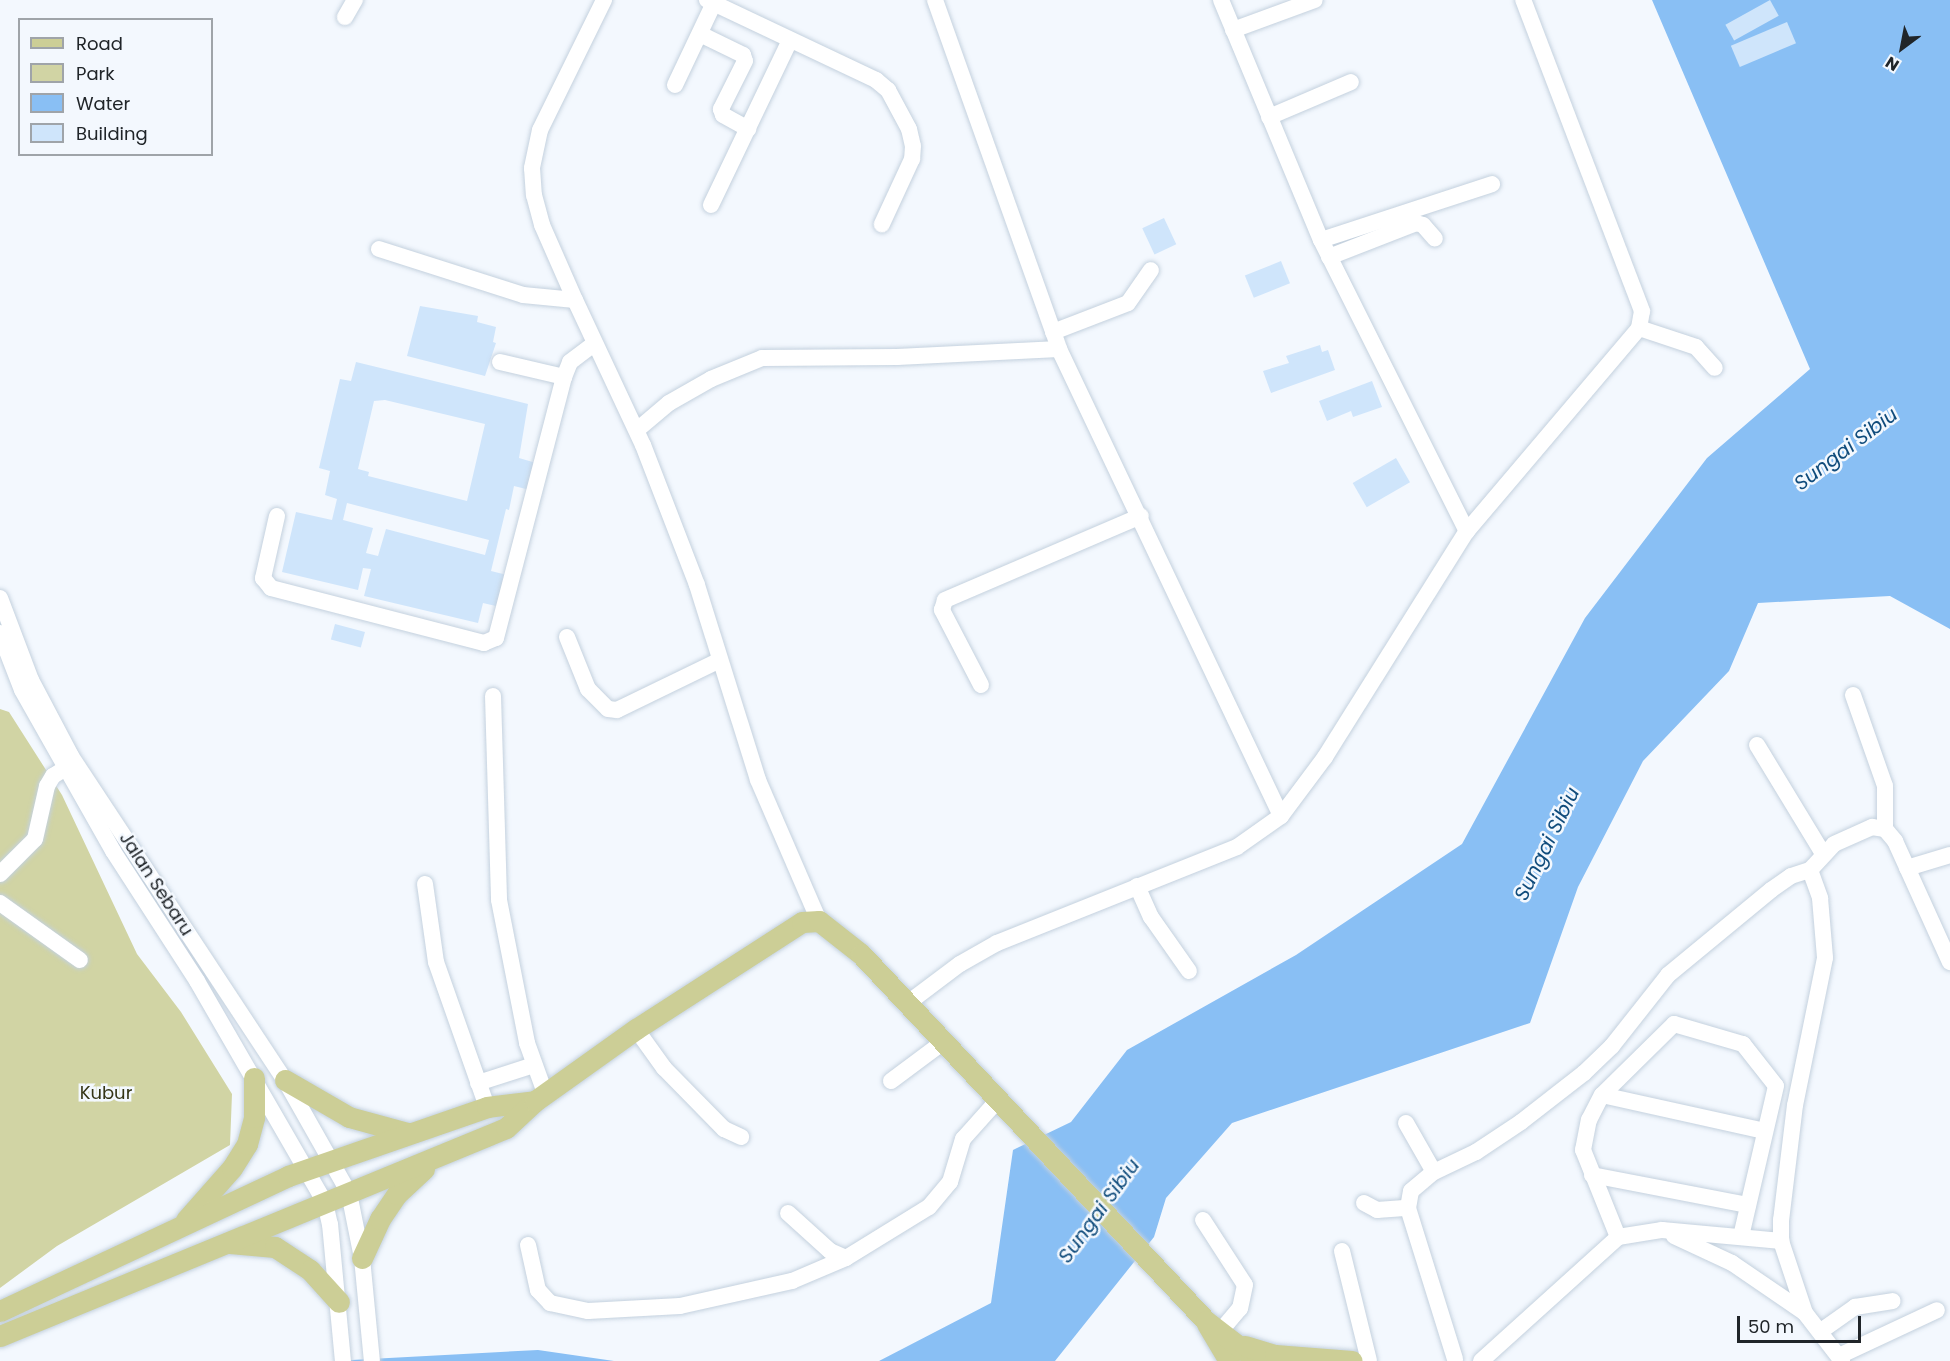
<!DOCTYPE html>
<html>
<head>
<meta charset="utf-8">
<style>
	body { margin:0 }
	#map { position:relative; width:1950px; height:1361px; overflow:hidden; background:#f3f8fe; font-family:Poppins,sans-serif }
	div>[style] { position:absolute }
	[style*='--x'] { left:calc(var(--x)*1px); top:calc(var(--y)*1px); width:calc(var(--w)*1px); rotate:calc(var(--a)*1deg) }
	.green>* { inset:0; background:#d1d4a4 }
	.water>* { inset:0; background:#89bff4 }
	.building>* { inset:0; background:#cfe5fb; transform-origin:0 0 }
	.roads { filter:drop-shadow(0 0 2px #c4d1de) drop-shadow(0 0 2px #c4d1de) }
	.minor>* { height:16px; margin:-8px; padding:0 8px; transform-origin:8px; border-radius:8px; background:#fff }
	.major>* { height:21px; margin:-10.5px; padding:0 10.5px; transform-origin:10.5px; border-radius:10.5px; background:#ccce96 }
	span { translate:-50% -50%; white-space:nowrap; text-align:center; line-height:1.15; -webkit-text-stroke:5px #f3f8fe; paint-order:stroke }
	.street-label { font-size:18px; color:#202529 }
	.park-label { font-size:18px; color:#343515 }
	.water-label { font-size:20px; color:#104c7c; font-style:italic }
	.legend { position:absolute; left:18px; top:18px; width:195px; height:138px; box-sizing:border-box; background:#f3f8fe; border:2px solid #9fa4a9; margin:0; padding:8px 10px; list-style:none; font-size:18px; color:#202529 }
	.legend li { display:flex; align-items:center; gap:12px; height:30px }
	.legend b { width:30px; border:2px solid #9fa4a9 }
	.north { position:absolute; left:1872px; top:18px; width:60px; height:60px; -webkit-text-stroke:4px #f3f8fe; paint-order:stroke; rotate:212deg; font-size:16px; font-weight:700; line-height:24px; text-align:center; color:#202529 }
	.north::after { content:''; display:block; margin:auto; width:21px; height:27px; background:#202529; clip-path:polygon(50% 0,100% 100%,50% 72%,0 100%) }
	.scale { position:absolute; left:1737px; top:1316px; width:124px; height:27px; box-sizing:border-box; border:3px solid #202529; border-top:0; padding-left:8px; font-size:18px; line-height:21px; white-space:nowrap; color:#202529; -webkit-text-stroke:4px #f3f8fe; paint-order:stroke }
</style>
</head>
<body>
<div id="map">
	<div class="green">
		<div style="clip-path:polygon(0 709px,9px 712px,62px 795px,137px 954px,181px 1012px,232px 1094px,230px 1145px,57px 1246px,0 1288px)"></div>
	</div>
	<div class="water">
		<div style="clip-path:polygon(1652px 0,1950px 0,1950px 629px,1890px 596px,1758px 603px,1729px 671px,1643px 761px,1578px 887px,1530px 1023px,1232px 1123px,1166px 1198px,1154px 1237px,1055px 1361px,879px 1361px,991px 1303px,1013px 1150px,1071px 1122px,1127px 1050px,1296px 955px,1462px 844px,1585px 618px,1707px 458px,1810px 369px)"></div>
		<div style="clip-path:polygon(538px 1350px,614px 1361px,333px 1361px)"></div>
	</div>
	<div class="building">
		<div style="left:1770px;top:0;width:18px;height:51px;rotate:61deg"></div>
		<div style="left:1787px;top:22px;width:23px;height:61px;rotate:67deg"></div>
		<div style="left:1164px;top:218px;width:29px;height:24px;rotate:65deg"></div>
		<div style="left:1281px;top:261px;width:24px;height:39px;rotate:68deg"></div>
		<div style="clip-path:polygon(420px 306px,478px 316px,477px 322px,496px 327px,493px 342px,496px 343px,485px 376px,407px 356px)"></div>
		<div style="clip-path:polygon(1320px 345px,1322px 352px,1328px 350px,1335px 370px,1271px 393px,1263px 371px,1289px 363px,1286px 356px)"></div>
		<div style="clip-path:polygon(evenodd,356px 362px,528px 404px,519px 458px,536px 463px,530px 490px,514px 486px,509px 510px,506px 509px,491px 571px,507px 575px,500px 607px,483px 603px,478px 623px,364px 596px,371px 569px,363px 568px,358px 590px,282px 572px,296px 512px,332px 520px,337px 499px,325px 495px,330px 471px,319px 468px,340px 379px,351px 381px,356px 362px,385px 400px,485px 424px,467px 501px,368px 476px,369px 472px,358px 469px,374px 401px,385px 400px,356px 362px,347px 503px,489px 540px,485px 555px,386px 529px,378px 556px,366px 553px,373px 528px,343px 520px,347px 503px)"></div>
		<div style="clip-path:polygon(1372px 381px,1382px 407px,1353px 417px,1351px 411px,1327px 421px,1319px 401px)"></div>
		<div style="left:1396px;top:458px;width:28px;height:50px;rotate:60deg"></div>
		<div style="left:335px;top:624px;width:31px;height:16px;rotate:15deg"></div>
	</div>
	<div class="roads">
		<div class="minor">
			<div style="--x:604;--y:0;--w:145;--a:116.2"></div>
			<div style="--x:540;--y:130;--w:39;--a:102"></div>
			<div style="--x:532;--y:168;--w:27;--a:86"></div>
			<div style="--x:534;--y:195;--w:31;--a:75"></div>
			<div style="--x:542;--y:225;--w:82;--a:66.3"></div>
			<div style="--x:575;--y:300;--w:160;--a:64.9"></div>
			<div style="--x:643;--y:445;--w:150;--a:68.9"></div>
			<div style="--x:697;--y:585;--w:204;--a:72.6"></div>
			<div style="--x:758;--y:780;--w:154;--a:66.6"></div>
			<div style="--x:707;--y:0;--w:187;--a:25.3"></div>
			<div style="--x:876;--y:80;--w:16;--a:40"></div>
			<div style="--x:888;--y:90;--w:44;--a:61.7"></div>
			<div style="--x:909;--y:129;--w:17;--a:77"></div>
			<div style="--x:913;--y:146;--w:13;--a:94"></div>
			<div style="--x:912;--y:159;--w:72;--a:114.8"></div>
			<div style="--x:935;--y:0;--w:370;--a:70.4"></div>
			<div style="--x:1059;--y:349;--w:517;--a:64.57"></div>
			<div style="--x:1221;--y:0;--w:260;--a:67.4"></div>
			<div style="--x:1321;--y:240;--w:326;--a:63.4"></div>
			<div style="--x:345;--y:17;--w:20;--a:-60"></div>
			<div style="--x:1233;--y:30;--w:87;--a:-20.1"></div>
			<div style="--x:700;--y:34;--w:48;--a:26"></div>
			<div style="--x:743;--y:55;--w:6;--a:72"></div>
			<div style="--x:745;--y:61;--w:54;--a:116.6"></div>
			<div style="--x:721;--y:109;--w:6;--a:72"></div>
			<div style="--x:723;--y:115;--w:29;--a:29"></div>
			<div style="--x:675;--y:85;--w:91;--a:-64.6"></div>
			<div style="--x:1269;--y:117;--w:89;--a:-23.1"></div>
			<div style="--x:711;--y:205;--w:183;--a:-64.4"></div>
			<div style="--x:1321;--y:240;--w:180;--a:-18.1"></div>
			<div style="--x:379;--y:249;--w:151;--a:17.7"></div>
			<div style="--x:523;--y:295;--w:52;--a:5.5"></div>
			<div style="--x:1329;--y:257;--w:93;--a:-21.3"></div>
			<div style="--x:1416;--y:223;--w:7;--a:16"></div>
			<div style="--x:1423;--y:225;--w:18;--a:49"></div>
			<div style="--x:1639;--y:328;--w:60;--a:18.4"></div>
			<div style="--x:1696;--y:347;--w:28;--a:48"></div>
			<div style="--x:1053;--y:332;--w:80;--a:-21.1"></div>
			<div style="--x:1128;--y:303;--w:40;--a:-55.1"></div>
			<div style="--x:500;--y:362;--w:66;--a:13.2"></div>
			<div style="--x:637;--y:430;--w:42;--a:-40.2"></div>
			<div style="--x:669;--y:403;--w:48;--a:-29.7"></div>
			<div style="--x:711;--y:379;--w:55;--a:-22.4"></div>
			<div style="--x:762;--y:358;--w:135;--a:-0.4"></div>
			<div style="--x:897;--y:357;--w:162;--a:-2.8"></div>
			<div style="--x:277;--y:516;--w:64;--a:102.7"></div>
			<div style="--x:263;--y:578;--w:13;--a:51"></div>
			<div style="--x:271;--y:588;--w:220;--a:14.5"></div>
			<div style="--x:484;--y:643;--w:13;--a:-23"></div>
			<div style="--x:496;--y:638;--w:270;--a:-75.4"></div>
			<div style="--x:564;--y:377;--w:16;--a:-68"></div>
			<div style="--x:570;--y:362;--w:30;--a:-37"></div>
			<div style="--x:0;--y:598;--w:88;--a:69.3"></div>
			<div style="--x:31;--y:680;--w:86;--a:62.2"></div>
			<div style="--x:71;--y:756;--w:388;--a:56.6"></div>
			<div style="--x:285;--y:1080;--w:130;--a:60.5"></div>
			<div style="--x:349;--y:1193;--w:66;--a:78.7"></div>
			<div style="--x:362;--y:1258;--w:103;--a:84.5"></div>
			<div style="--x:0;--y:633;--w:61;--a:68.9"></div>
			<div style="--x:22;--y:690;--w:185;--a:60.5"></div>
			<div style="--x:113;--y:851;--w:155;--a:57.1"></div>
			<div style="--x:197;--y:981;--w:256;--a:60"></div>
			<div style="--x:325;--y:1203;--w:22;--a:77"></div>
			<div style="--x:330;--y:1224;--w:138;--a:84.6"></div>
			<div style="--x:567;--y:637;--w:56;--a:68"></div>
			<div style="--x:588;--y:689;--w:28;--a:45"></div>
			<div style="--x:608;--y:709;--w:9;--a:6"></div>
			<div style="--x:617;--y:710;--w:112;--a:-25.9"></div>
			<div style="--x:981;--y:685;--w:85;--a:-117.5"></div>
			<div style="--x:942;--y:610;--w:10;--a:-73"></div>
			<div style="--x:945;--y:600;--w:213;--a:-23.2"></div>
			<div style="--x:1853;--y:695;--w:96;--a:70.6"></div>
			<div style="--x:1885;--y:786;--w:43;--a:90"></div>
			<div style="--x:493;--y:696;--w:204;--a:88.3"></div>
			<div style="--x:499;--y:900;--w:146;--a:78.9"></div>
			<div style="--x:527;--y:1043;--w:53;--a:70.2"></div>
			<div style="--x:1757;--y:745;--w:125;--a:58.7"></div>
			<div style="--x:1907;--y:868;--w:45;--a:-16.8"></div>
			<div style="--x:1810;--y:870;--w:35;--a:-47"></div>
			<div style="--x:1834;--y:844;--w:42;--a:-24.1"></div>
			<div style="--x:1872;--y:827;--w:13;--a:9"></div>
			<div style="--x:1885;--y:829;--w:16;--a:50"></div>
			<div style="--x:1895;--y:841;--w:133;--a:65.6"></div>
			<div style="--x:0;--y:874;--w:49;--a:-45"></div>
			<div style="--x:35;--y:839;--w:54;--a:-77.2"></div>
			<div style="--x:47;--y:786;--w:12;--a:-59"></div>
			<div style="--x:53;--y:776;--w:15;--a:-32"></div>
			<div style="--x:425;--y:884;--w:79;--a:82"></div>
			<div style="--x:436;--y:962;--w:154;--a:70.6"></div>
			<div style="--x:1137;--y:886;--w:34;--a:66"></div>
			<div style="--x:1151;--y:917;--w:66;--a:54.9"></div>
			<div style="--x:0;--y:903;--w:98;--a:35.5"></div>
			<div style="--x:908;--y:1003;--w:65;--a:-36.9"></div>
			<div style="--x:960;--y:964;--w:43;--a:-29.6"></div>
			<div style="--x:997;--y:943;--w:258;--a:-21.8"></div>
			<div style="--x:1237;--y:847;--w:54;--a:-35.2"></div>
			<div style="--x:1281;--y:816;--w:74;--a:-53.3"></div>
			<div style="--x:1325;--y:757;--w:267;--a:-57.9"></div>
			<div style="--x:1467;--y:531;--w:266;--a:-49.7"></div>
			<div style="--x:1639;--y:328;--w:17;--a:-80"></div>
			<div style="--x:1642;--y:311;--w:333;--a:-110.9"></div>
			<div style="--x:636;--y:1029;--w:48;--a:54.3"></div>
			<div style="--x:664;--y:1068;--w:86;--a:45.5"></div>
			<div style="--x:724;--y:1129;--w:19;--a:25"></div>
			<div style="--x:891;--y:1081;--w:64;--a:-36.7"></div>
			<div style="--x:478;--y:1083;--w:59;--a:-17.8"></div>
			<div style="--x:1602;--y:1095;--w:166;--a:12.5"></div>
			<div style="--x:1406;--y:1123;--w:56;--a:60.3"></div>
			<div style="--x:1592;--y:1175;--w:159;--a:10.9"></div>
			<div style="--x:1364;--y:1203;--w:15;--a:28"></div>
			<div style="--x:1377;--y:1210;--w:31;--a:-4"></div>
			<div style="--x:788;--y:1213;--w:57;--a:42.1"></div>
			<div style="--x:830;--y:1251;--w:17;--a:24"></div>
			<div style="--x:1203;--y:1220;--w:77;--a:57.1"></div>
			<div style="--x:1245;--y:1285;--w:24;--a:102"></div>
			<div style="--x:1240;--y:1308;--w:30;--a:130"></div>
			<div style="--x:1674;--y:1236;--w:64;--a:25"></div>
			<div style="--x:1732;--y:1263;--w:88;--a:34.4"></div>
			<div style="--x:1805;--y:1313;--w:61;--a:52.4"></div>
			<div style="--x:1618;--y:1237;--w:94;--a:-111.9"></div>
			<div style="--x:1583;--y:1150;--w:31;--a:-79"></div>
			<div style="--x:1589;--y:1120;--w:28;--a:-63"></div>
			<div style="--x:1602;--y:1095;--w:101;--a:-44.6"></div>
			<div style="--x:1674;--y:1024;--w:72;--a:16.2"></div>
			<div style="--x:1743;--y:1044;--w:53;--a:51.8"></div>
			<div style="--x:1776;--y:1086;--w:155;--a:103.1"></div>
			<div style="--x:528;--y:1245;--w:46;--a:77.5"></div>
			<div style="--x:538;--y:1290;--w:18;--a:47"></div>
			<div style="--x:550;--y:1303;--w:39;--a:12"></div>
			<div style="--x:588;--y:1311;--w:92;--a:-3.1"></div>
			<div style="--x:680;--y:1306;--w:115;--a:-12.6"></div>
			<div style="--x:792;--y:1281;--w:59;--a:-23.1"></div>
			<div style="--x:846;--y:1258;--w:97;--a:-31.6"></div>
			<div style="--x:929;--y:1207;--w:33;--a:-50"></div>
			<div style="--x:950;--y:1182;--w:45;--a:-73.2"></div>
			<div style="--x:963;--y:1139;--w:51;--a:-48.2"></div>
			<div style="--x:1342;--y:1251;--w:113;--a:76.2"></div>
			<div style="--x:1821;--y:1331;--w:42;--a:-35.2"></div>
			<div style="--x:1855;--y:1307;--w:38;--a:-9"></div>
			<div style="--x:1839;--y:1356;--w:108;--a:-25.1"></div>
			<div style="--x:1455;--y:1359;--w:158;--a:-107.3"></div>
			<div style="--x:1408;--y:1208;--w:17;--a:-80"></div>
			<div style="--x:1411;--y:1191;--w:30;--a:-40"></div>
			<div style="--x:1434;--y:1172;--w:47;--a:-25.5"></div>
			<div style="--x:1476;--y:1152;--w:54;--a:-33.7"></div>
			<div style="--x:1521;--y:1122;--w:80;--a:-37.9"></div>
			<div style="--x:1584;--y:1073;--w:39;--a:-44"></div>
			<div style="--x:1612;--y:1046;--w:90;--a:-51.7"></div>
			<div style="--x:1668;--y:975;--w:134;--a:-39.5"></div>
			<div style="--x:1771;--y:890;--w:24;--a:-35"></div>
			<div style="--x:1791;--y:876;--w:20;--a:-18"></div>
			<div style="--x:1810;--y:870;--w:30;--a:70"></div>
			<div style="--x:1820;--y:898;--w:60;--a:85.2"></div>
			<div style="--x:1825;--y:958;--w:150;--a:101.5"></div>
			<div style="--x:1795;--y:1105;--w:116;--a:96.9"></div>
			<div style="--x:1781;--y:1220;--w:21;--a:90"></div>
			<div style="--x:1781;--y:1241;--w:76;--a:71.6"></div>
			<div style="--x:1481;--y:1361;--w:185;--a:-42.1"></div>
			<div style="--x:1618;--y:1237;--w:45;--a:-9"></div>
			<div style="--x:1662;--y:1230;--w:120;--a:5.3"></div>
		</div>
		<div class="major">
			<div style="--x:285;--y:1080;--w:74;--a:30"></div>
			<div style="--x:349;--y:1117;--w:60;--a:15.4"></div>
			<div style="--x:186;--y:1220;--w:69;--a:-48.5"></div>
			<div style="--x:232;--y:1168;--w:28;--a:-58"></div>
			<div style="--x:247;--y:1144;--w:28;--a:-75"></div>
			<div style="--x:254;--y:1117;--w:39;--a:-90"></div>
			<div style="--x:230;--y:1243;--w:45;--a:5.1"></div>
			<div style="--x:275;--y:1247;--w:42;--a:33.3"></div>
			<div style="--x:310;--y:1270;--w:43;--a:47.8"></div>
			<div style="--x:362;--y:1258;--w:43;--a:-65.2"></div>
			<div style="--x:380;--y:1219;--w:30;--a:-56"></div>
			<div style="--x:397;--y:1194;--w:37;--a:-43"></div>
			<div style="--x:0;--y:1311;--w:318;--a:-25.1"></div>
			<div style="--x:288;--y:1176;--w:211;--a:-19.1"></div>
			<div style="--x:487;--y:1107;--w:48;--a:-7.1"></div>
			<div style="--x:1207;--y:1324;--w:43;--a:59.3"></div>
			<div style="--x:0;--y:1336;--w:547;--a:-22.35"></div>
			<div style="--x:506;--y:1128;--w:40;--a:-43"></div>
			<div style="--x:535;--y:1101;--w:124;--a:-35.5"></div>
			<div style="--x:636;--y:1029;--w:197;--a:-32.8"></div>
			<div style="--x:802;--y:922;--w:17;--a:-3"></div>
			<div style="--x:819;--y:921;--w:53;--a:38.2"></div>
			<div style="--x:861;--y:954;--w:504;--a:46.77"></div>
			<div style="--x:1206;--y:1321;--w:66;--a:37.6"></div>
			<div style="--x:1245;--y:1346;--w:31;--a:17"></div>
			<div style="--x:1275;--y:1355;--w:77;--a:4.5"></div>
		</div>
	</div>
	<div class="street-label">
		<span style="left:156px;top:884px;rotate:57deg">Jalan Sebaru</span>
	</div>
	<div class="park-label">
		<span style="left:106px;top:1093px">Kubur</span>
	</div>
	<div class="water-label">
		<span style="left:1846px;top:449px;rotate:-37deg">Sungai Sibiu</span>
		<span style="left:1547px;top:844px;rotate:-64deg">Sungai Sibiu</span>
		<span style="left:1099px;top:1211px;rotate:-54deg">Sungai Sibiu</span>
	</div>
	<ul class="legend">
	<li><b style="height:8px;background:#ccce96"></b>Road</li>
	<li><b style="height:16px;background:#d1d4a4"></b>Park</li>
	<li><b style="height:16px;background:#89bff4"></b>Water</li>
	<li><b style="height:16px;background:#cfe5fb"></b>Building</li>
	</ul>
	<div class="north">N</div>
	<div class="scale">50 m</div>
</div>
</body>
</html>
